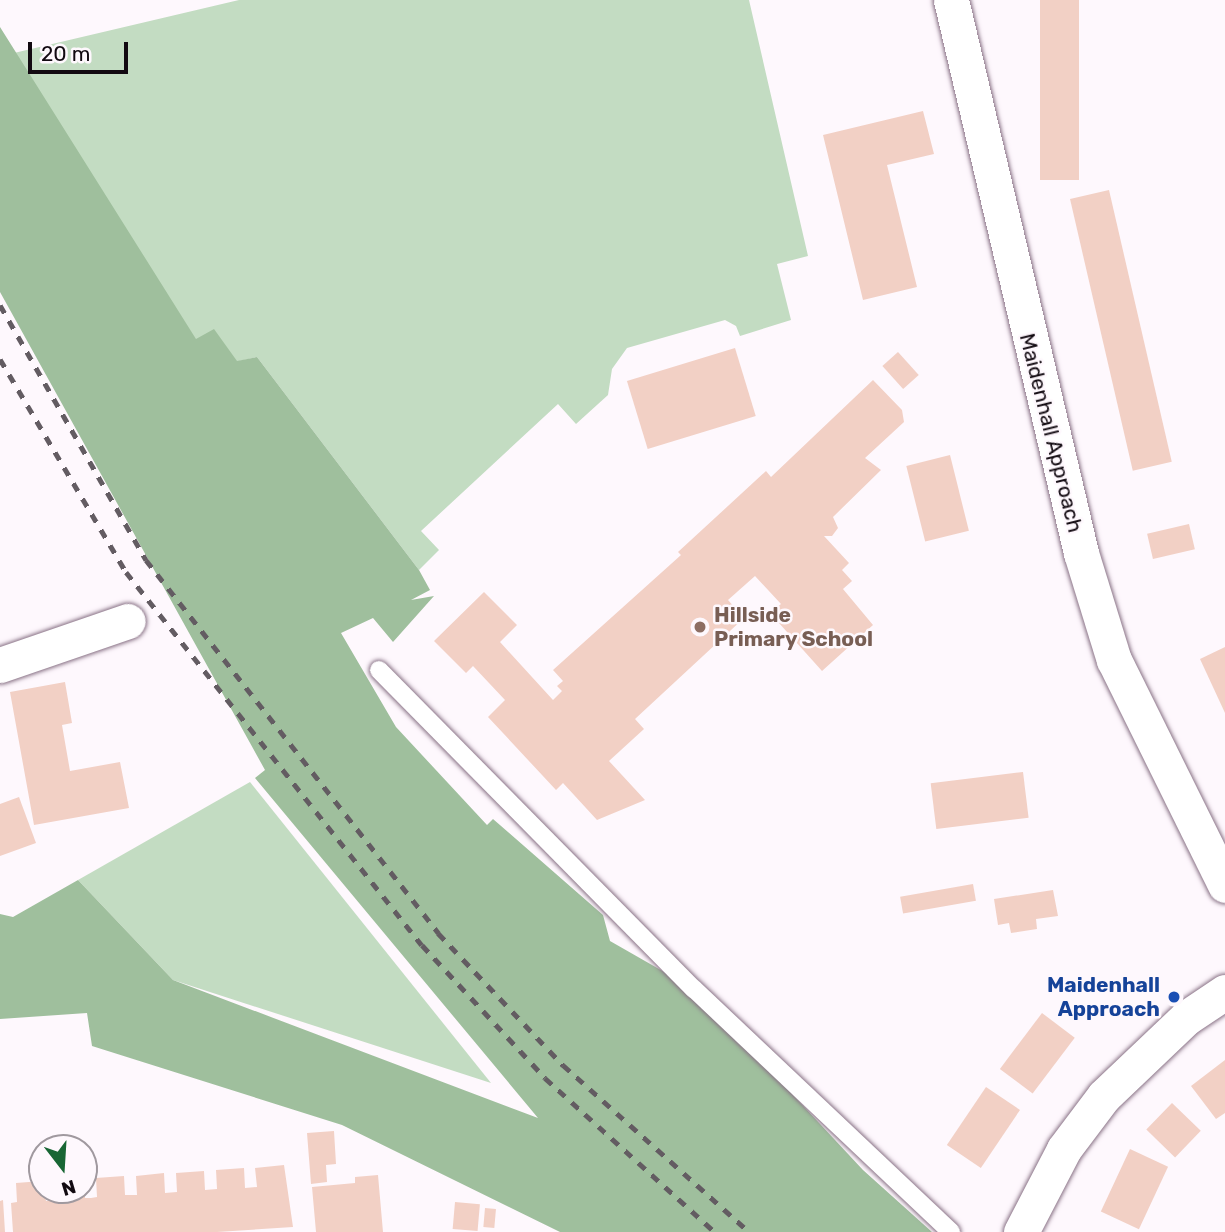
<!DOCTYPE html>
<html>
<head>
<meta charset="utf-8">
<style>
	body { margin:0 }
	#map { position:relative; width:1225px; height:1232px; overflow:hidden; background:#fef8fd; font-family:Rubik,sans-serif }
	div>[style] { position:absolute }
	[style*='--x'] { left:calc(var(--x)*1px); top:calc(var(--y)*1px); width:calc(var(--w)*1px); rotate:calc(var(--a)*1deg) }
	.green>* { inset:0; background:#c3dcc2 }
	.forest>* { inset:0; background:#9fbf9d }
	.building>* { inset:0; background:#f2d0c5; transform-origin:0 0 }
	.roads { filter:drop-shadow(0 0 2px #897286) drop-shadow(0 0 2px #897286) }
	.service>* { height:18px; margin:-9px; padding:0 9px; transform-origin:9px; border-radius:9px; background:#fff }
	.minor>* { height:35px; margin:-17.5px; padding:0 17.5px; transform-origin:17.5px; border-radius:17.5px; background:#fff }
	.rail>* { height:5px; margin-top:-2.5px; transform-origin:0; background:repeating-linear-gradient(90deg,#635c62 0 9px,transparent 0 18px) }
	.dots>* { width:19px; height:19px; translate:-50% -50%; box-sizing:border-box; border:4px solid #fef8fd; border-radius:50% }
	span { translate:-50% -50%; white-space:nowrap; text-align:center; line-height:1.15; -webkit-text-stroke:5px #fef8fd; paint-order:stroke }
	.street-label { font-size:21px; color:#120a11 }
	.education-label { font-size:21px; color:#785e54; font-weight:700 }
	.left { translate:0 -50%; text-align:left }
	.transit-label { font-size:21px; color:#164399; font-weight:700 }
	.right { translate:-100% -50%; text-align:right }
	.north { position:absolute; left:28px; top:1134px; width:70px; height:70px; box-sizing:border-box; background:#fef8fd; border:2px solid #a0999f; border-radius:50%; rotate:163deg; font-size:19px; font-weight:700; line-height:28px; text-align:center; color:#120a11 }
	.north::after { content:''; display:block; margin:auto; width:24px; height:32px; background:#186634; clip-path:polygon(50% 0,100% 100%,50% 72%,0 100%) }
	.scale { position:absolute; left:28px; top:42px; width:100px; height:32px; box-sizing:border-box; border:4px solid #120a11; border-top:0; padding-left:9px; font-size:21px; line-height:24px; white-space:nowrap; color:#120a11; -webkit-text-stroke:5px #fef8fd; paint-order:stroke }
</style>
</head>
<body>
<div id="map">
	<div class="green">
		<div style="clip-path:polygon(239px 0,749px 0,808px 256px,777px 264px,791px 320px,740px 336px,736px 326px,725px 320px,627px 348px,612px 369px,608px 395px,576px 424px,558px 404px,421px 531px,439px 550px,419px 570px,257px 357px,213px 367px,14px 53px)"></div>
		<div style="clip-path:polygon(250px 782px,491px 1083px,173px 980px,78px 880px)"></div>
	</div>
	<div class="forest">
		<div style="clip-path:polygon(0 27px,196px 339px,214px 329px,237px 361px,257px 357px,419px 570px,430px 590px,411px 600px,434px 596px,393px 642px,373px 618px,341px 633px,396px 727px,487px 825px,493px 819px,603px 915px,610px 941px,694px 989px,863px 1170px,932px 1232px,560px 1232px,342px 1125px,92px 1046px,87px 1013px,0 1019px,0 914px,13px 917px,78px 880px,173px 980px,538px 1118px,255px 778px,265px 770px,0 292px)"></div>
	</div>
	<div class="building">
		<div style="left:1040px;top:0;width:39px;height:180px"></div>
		<div style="clip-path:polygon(923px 111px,934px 154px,887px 165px,917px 287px,863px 300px,823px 135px)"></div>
		<div style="left:1109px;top:190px;width:279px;height:40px;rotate:77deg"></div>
		<div style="left:735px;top:348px;width:71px;height:113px;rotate:73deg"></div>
		<div style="left:898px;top:352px;width:31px;height:21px;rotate:48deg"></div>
		<div style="clip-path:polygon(873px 380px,902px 410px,904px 422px,865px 458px,881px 470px,833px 517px,838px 528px,832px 536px,824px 536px,849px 563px,842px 570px,852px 581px,843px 589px,873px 625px,822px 671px,770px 613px,781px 604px,755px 576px,728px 600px,744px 618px,635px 719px,644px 729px,609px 761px,645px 800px,597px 820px,563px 783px,556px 790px,488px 717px,505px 700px,473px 666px,466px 673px,434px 641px,484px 592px,517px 625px,500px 642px,553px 700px,562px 691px,557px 686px,563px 681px,553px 670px,681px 555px,678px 552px,766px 471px,771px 477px)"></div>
		<div style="left:950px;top:455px;width:78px;height:45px;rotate:76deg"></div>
		<div style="left:1189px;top:524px;width:26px;height:43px;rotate:77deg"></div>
		<div style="clip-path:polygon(1225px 647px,1225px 713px,1200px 659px)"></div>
		<div style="clip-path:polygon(65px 682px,72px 723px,62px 725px,70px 771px,120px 762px,129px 808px,34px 825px,10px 692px)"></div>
		<div style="left:1023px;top:772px;width:46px;height:93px;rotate:83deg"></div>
		<div style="clip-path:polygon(19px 797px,36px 843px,0 856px,0 804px)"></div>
		<div style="left:973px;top:884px;width:17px;height:74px;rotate:80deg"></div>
		<div style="clip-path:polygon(1053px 890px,1058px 916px,1036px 919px,1037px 929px,1011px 933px,1009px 923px,998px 925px,994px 899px)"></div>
		<div style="left:1042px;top:1013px;width:41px;height:70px;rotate:37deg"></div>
		<div style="clip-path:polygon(1225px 1060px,1225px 1113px,1216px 1119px,1191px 1086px)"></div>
		<div style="left:986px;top:1087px;width:41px;height:70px;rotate:34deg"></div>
		<div style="left:1172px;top:1103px;width:40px;height:37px;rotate:44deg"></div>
		<div style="clip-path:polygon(334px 1131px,336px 1164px,326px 1165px,327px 1182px,311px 1184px,307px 1133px)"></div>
		<div style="left:1130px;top:1149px;width:42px;height:69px;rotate:25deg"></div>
		<div style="clip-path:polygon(284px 1165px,293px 1227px,217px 1232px,13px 1232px,11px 1203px,17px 1202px,16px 1183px,42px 1181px,46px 1201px,57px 1199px,57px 1190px,85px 1190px,85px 1198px,91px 1198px,97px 1197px,96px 1178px,124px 1176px,125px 1195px,137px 1195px,136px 1176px,164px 1173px,165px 1193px,177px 1192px,176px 1173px,204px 1171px,205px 1190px,217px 1189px,216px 1170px,244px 1168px,245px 1188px,257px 1187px,255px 1168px)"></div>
		<div style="clip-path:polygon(378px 1175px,383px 1232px,316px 1232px,312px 1187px,355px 1183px,355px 1177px)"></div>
		<div style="clip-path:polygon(3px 1200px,5px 1232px,0 1232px,0 1201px)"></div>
		<div style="left:455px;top:1202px;width:25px;height:27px;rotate:5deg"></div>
		<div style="left:485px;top:1208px;width:11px;height:19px;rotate:5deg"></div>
	</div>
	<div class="roads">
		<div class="service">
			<div style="--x:379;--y:670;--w:448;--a:45.4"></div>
			<div style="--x:694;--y:989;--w:354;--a:43.4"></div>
		</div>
		<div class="minor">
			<div style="--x:951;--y:0;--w:568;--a:76.77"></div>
			<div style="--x:1081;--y:553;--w:112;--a:72.9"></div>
			<div style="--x:1114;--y:660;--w:251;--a:63.7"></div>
			<div style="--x:0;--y:665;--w:135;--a:-19"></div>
			<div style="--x:1021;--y:1232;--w:93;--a:-62.6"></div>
			<div style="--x:1064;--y:1149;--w:66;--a:-53"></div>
			<div style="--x:1104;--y:1096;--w:113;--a:-43.6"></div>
			<div style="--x:1186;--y:1018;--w:47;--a:-33.7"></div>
		</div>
	</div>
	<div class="rail">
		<div style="--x:0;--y:305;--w:294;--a:60.2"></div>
		<div style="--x:146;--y:560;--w:474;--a:51.9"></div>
		<div style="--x:438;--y:933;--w:182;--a:46.6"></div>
		<div style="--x:563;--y:1065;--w:250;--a:41.9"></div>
		<div style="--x:0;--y:359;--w:247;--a:59.4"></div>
		<div style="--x:126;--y:572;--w:476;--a:51.6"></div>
		<div style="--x:422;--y:945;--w:181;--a:47.2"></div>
		<div style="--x:545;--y:1078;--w:229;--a:42.2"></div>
	</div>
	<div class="dots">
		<div style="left:700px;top:627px;background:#8d6e63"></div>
		<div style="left:1174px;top:997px;background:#1a4fb4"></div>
	</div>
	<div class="street-label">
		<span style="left:1051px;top:433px;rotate:76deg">Maidenhall Approach</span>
	</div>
	<div class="education-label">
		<span class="left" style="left:714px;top:627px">Hillside<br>Primary School</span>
	</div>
	<div class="transit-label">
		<span class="right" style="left:1160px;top:997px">Maidenhall<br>Approach</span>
	</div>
	<div class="north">N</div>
	<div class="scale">20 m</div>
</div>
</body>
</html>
